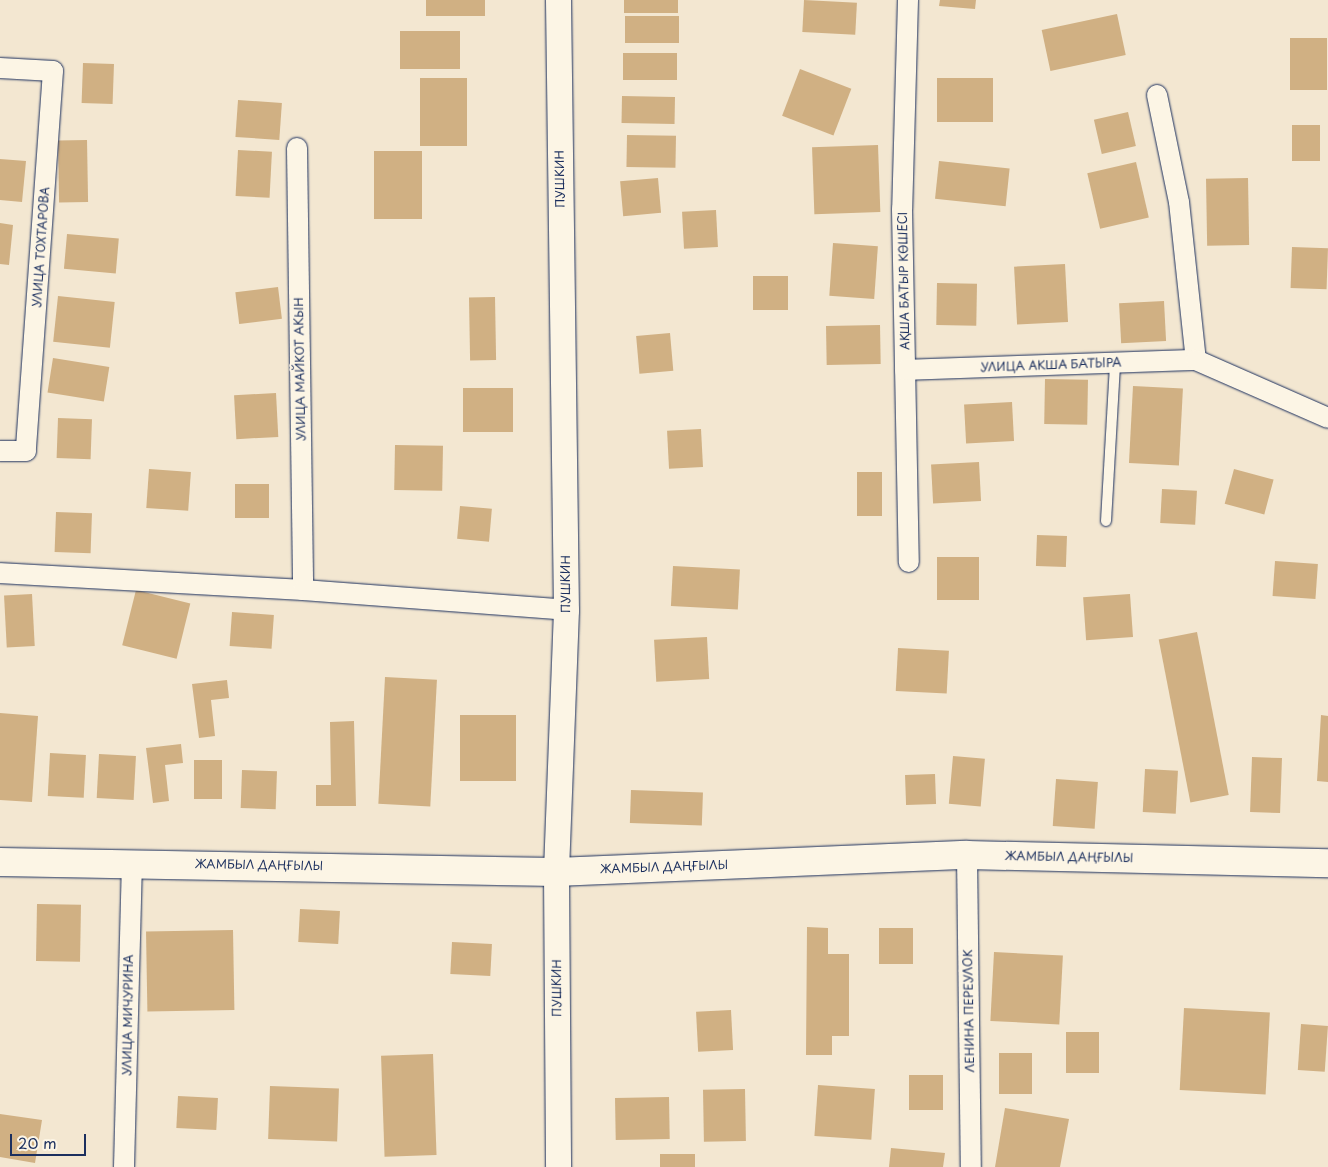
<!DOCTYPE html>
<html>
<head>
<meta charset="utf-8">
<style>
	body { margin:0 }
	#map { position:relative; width:1328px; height:1167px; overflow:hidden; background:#f3e7d1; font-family:"Playpen Sans",sans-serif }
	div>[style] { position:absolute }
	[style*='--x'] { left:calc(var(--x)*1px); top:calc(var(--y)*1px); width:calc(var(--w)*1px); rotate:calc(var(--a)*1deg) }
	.building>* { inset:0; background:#d0b083; transform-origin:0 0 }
	.roads { filter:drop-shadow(0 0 1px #1b2f5e) drop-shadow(0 0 1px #1b2f5e) }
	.service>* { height:10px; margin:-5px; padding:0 5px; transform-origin:5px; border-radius:5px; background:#fcf5e5 }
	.minor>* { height:20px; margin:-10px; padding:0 10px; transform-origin:10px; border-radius:10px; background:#fcf5e5 }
	.tertiary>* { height:25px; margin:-12.5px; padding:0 12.5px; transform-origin:12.5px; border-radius:12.5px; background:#fcf5e5 }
	.primary>* { height:28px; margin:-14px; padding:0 14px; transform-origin:14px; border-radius:14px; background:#fcf5e5 }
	span { translate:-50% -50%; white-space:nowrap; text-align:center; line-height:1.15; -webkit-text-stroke:4px #fcf5e5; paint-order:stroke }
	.street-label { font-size:12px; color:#1b2f5e }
	.scale { position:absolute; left:10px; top:1134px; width:76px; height:22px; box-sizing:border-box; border:2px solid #1b2f5e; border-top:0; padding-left:6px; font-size:15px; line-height:18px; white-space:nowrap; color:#1b2f5e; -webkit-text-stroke:4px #fcf5e5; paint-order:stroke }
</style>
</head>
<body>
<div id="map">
	<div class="building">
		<div style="left:426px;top:0;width:59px;height:16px"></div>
		<div style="left:624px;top:0;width:54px;height:13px"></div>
		<div style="left:804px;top:0;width:53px;height:32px;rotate:3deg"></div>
		<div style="clip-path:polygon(940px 0,976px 0,975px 9px,939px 6px)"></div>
		<div style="left:1117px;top:14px;width:42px;height:77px;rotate:78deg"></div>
		<div style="left:625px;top:16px;width:54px;height:27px"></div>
		<div style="left:400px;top:31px;width:60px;height:38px"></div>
		<div style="left:1290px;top:38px;width:37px;height:52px"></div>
		<div style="left:623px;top:53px;width:54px;height:27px"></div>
		<div style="left:83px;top:63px;width:31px;height:40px;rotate:2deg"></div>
		<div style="left:800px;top:69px;width:55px;height:50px;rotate:21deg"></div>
		<div style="left:420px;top:78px;width:47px;height:68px"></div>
		<div style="left:937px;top:78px;width:56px;height:44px"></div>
		<div style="left:622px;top:96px;width:53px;height:27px;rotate:1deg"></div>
		<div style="left:238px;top:100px;width:44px;height:37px;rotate:4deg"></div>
		<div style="left:1128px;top:112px;width:35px;height:35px;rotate:77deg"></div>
		<div style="left:1292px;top:125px;width:28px;height:36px"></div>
		<div style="left:627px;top:135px;width:49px;height:32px;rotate:1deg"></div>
		<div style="left:87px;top:140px;width:62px;height:29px;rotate:89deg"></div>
		<div style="left:878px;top:145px;width:67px;height:66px;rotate:88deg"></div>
		<div style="left:238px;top:150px;width:34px;height:46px;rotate:3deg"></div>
		<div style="left:374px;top:151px;width:48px;height:68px"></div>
		<div style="clip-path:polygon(0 159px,26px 161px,22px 202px,0 200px)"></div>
		<div style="left:939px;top:161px;width:71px;height:38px;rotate:6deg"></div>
		<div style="left:1136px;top:162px;width:57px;height:50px;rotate:77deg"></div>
		<div style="left:658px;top:178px;width:35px;height:38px;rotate:85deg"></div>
		<div style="left:1248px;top:178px;width:67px;height:42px;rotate:89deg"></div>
		<div style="left:716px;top:210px;width:37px;height:34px;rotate:87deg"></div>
		<div style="clip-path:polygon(0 223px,13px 225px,9px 265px,0 264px)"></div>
		<div style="left:67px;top:234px;width:52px;height:35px;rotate:5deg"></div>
		<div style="left:833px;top:243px;width:45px;height:53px;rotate:4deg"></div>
		<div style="left:1292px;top:247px;width:36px;height:41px;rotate:2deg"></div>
		<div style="left:1065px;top:264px;width:58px;height:51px;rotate:87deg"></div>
		<div style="left:753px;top:276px;width:35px;height:34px"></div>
		<div style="left:937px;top:283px;width:40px;height:42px;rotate:1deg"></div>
		<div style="left:278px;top:287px;width:32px;height:43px;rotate:83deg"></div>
		<div style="left:58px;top:296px;width:57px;height:46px;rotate:6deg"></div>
		<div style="left:495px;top:297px;width:63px;height:26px;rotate:89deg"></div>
		<div style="left:1164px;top:301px;width:40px;height:45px;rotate:87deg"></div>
		<div style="left:880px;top:325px;width:39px;height:54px;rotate:89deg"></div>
		<div style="left:670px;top:333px;width:38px;height:34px;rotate:85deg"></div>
		<div style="left:53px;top:358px;width:57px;height:35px;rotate:9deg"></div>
		<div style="left:1045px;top:379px;width:43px;height:45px;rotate:1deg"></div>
		<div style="left:1133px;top:386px;width:50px;height:77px;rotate:3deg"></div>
		<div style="left:463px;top:388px;width:50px;height:44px"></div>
		<div style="left:276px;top:393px;width:44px;height:42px;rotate:87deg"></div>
		<div style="left:1012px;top:402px;width:39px;height:48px;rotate:87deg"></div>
		<div style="left:58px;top:418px;width:34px;height:40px;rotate:2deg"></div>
		<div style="left:701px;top:429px;width:38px;height:34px;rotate:87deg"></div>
		<div style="left:395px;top:445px;width:48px;height:45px;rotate:1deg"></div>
		<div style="left:979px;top:462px;width:39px;height:48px;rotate:87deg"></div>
		<div style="left:149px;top:469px;width:42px;height:39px;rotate:4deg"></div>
		<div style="left:1234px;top:469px;width:41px;height:36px;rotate:15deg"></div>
		<div style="left:857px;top:472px;width:25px;height:44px"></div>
		<div style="left:235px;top:484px;width:34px;height:34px"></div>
		<div style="left:1162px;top:489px;width:35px;height:34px;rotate:3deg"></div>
		<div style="left:460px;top:506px;width:32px;height:33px;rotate:5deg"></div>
		<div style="left:56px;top:512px;width:36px;height:40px;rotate:2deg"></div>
		<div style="left:1037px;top:535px;width:30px;height:31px;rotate:2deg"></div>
		<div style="left:937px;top:557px;width:42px;height:43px"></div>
		<div style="left:1275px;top:561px;width:43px;height:35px;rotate:4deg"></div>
		<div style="left:673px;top:566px;width:67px;height:40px;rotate:3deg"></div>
		<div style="left:136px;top:590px;width:56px;height:57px;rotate:14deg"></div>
		<div style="left:32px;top:594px;width:52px;height:28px;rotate:87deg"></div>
		<div style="left:1130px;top:594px;width:43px;height:47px;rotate:86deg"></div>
		<div style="left:232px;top:612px;width:42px;height:34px;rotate:4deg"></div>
		<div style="left:1197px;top:632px;width:166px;height:39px;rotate:79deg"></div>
		<div style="left:707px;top:637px;width:42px;height:53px;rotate:87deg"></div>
		<div style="left:898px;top:648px;width:51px;height:43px;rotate:3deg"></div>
		<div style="left:385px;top:677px;width:52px;height:127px;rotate:3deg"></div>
		<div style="clip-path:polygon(227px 680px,229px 698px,211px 700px,215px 736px,199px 738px,192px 684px)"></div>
		<div style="clip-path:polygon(0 713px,38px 716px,32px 802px,0 800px)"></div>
		<div style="left:460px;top:715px;width:56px;height:66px"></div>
		<div style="clip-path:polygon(1321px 715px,1328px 716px,1328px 782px,1317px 781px)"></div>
		<div style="clip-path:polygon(354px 721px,356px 806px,316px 806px,316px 785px,331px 785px,330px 722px)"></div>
		<div style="clip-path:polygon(181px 744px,183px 763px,165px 765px,169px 801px,153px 803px,146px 748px)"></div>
		<div style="left:50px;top:753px;width:36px;height:43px;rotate:3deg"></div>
		<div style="left:99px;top:754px;width:37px;height:44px;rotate:3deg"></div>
		<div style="left:953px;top:756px;width:32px;height:48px;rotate:5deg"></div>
		<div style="left:1252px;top:757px;width:30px;height:55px;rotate:2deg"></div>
		<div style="left:194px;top:760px;width:28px;height:39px"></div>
		<div style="left:1145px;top:769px;width:33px;height:43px;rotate:3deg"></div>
		<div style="left:242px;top:770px;width:35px;height:38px;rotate:2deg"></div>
		<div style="left:935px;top:774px;width:30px;height:30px;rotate:88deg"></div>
		<div style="left:1056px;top:779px;width:42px;height:47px;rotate:4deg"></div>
		<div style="left:631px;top:790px;width:72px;height:33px;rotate:2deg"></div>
		<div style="left:37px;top:904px;width:44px;height:57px;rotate:1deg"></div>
		<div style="left:300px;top:909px;width:40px;height:33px;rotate:3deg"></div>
		<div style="clip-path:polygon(807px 927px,828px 928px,828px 954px,849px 954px,849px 1036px,832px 1036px,832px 1055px,806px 1055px)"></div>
		<div style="left:879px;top:928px;width:34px;height:36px"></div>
		<div style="left:233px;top:930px;width:80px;height:87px;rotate:89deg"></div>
		<div style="left:452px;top:942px;width:40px;height:32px;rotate:3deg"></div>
		<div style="left:994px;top:952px;width:69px;height:69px;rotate:3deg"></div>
		<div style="left:1184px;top:1008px;width:86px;height:82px;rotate:3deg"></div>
		<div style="left:731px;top:1010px;width:40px;height:35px;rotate:87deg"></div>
		<div style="left:1301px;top:1024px;width:27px;height:46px;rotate:4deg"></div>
		<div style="left:1066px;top:1032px;width:33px;height:41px"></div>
		<div style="left:999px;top:1053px;width:33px;height:41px"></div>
		<div style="left:433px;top:1054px;width:101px;height:52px;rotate:88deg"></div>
		<div style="left:943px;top:1075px;width:35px;height:34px;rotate:90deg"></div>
		<div style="left:818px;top:1085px;width:57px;height:51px;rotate:4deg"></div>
		<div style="left:270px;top:1086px;width:69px;height:53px;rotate:2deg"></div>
		<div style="left:745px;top:1089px;width:52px;height:42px;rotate:89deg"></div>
		<div style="left:178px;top:1096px;width:40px;height:32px;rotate:3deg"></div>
		<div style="left:669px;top:1097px;width:42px;height:54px;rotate:89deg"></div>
		<div style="clip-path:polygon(1005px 1108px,1069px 1119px,1060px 1167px,995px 1167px)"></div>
		<div style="clip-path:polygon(0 1114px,42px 1120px,35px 1163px,0 1157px)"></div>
		<div style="clip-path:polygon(891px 1148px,945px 1153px,943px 1167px,889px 1167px)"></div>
		<div style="left:660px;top:1154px;width:35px;height:13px"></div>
	</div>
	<div class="roads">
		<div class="service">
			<div style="--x:1106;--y:521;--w:158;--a:-86.7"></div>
		</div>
		<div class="minor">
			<div style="--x:908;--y:0;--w:209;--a:91.6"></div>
			<div style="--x:902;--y:209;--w:353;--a:88.9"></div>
			<div style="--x:0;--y:68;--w:53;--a:3.2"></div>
			<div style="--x:53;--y:71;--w:381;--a:94.1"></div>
			<div style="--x:26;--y:451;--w:26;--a:180"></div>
			<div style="--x:1157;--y:95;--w:109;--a:78.4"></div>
			<div style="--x:1179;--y:202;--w:159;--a:83.9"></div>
			<div style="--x:297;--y:148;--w:442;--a:89.2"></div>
			<div style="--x:905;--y:370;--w:291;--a:-2"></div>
			<div style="--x:1196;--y:360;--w:144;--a:23.7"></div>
			<div style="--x:0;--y:573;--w:303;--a:3.2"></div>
			<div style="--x:303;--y:590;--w:264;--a:4.3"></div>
			<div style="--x:967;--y:855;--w:312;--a:89.3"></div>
			<div style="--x:124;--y:1167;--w:304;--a:-88.5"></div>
		</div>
		<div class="tertiary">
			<div style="--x:558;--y:0;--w:610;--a:89.25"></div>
			<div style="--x:566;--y:610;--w:262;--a:92.2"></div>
			<div style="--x:556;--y:872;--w:295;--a:89.6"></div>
		</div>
		<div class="primary">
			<div style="--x:0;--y:862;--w:556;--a:1.03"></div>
			<div style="--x:556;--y:872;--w:411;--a:-2.4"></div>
			<div style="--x:967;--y:855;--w:361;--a:1.3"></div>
		</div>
	</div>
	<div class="street-label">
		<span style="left:560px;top:179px;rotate:-91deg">ПУШКИН</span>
		<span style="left:41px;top:247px;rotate:-86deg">УЛИЦА ТОХТАРОВА</span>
		<span style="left:904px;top:281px;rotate:-91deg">АҚША БАТЫР КӨШЕСІ</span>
		<span style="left:1051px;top:365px;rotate:-2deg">УЛИЦА АКША БАТЫРА</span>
		<span style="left:300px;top:369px;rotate:-91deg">УЛИЦА МАЙКОТ АКЫН</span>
		<span style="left:566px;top:584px;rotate:-90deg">ПУШКИН</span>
		<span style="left:1069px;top:857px;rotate:1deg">ЖАМБЫЛ ДАҢҒЫЛЫ</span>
		<span style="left:259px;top:865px;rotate:1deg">ЖАМБЫЛ ДАҢҒЫЛЫ</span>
		<span style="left:664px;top:867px;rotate:-2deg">ЖАМБЫЛ ДАҢҒЫЛЫ</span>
		<span style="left:557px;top:988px;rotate:-90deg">ПУШКИН</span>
		<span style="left:969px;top:1011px;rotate:-91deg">ЛЕНИНА ПЕРЕУЛОК</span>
		<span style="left:128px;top:1015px;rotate:-89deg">УЛИЦА МИЧУРИНА</span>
	</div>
	<div class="scale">20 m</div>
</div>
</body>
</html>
